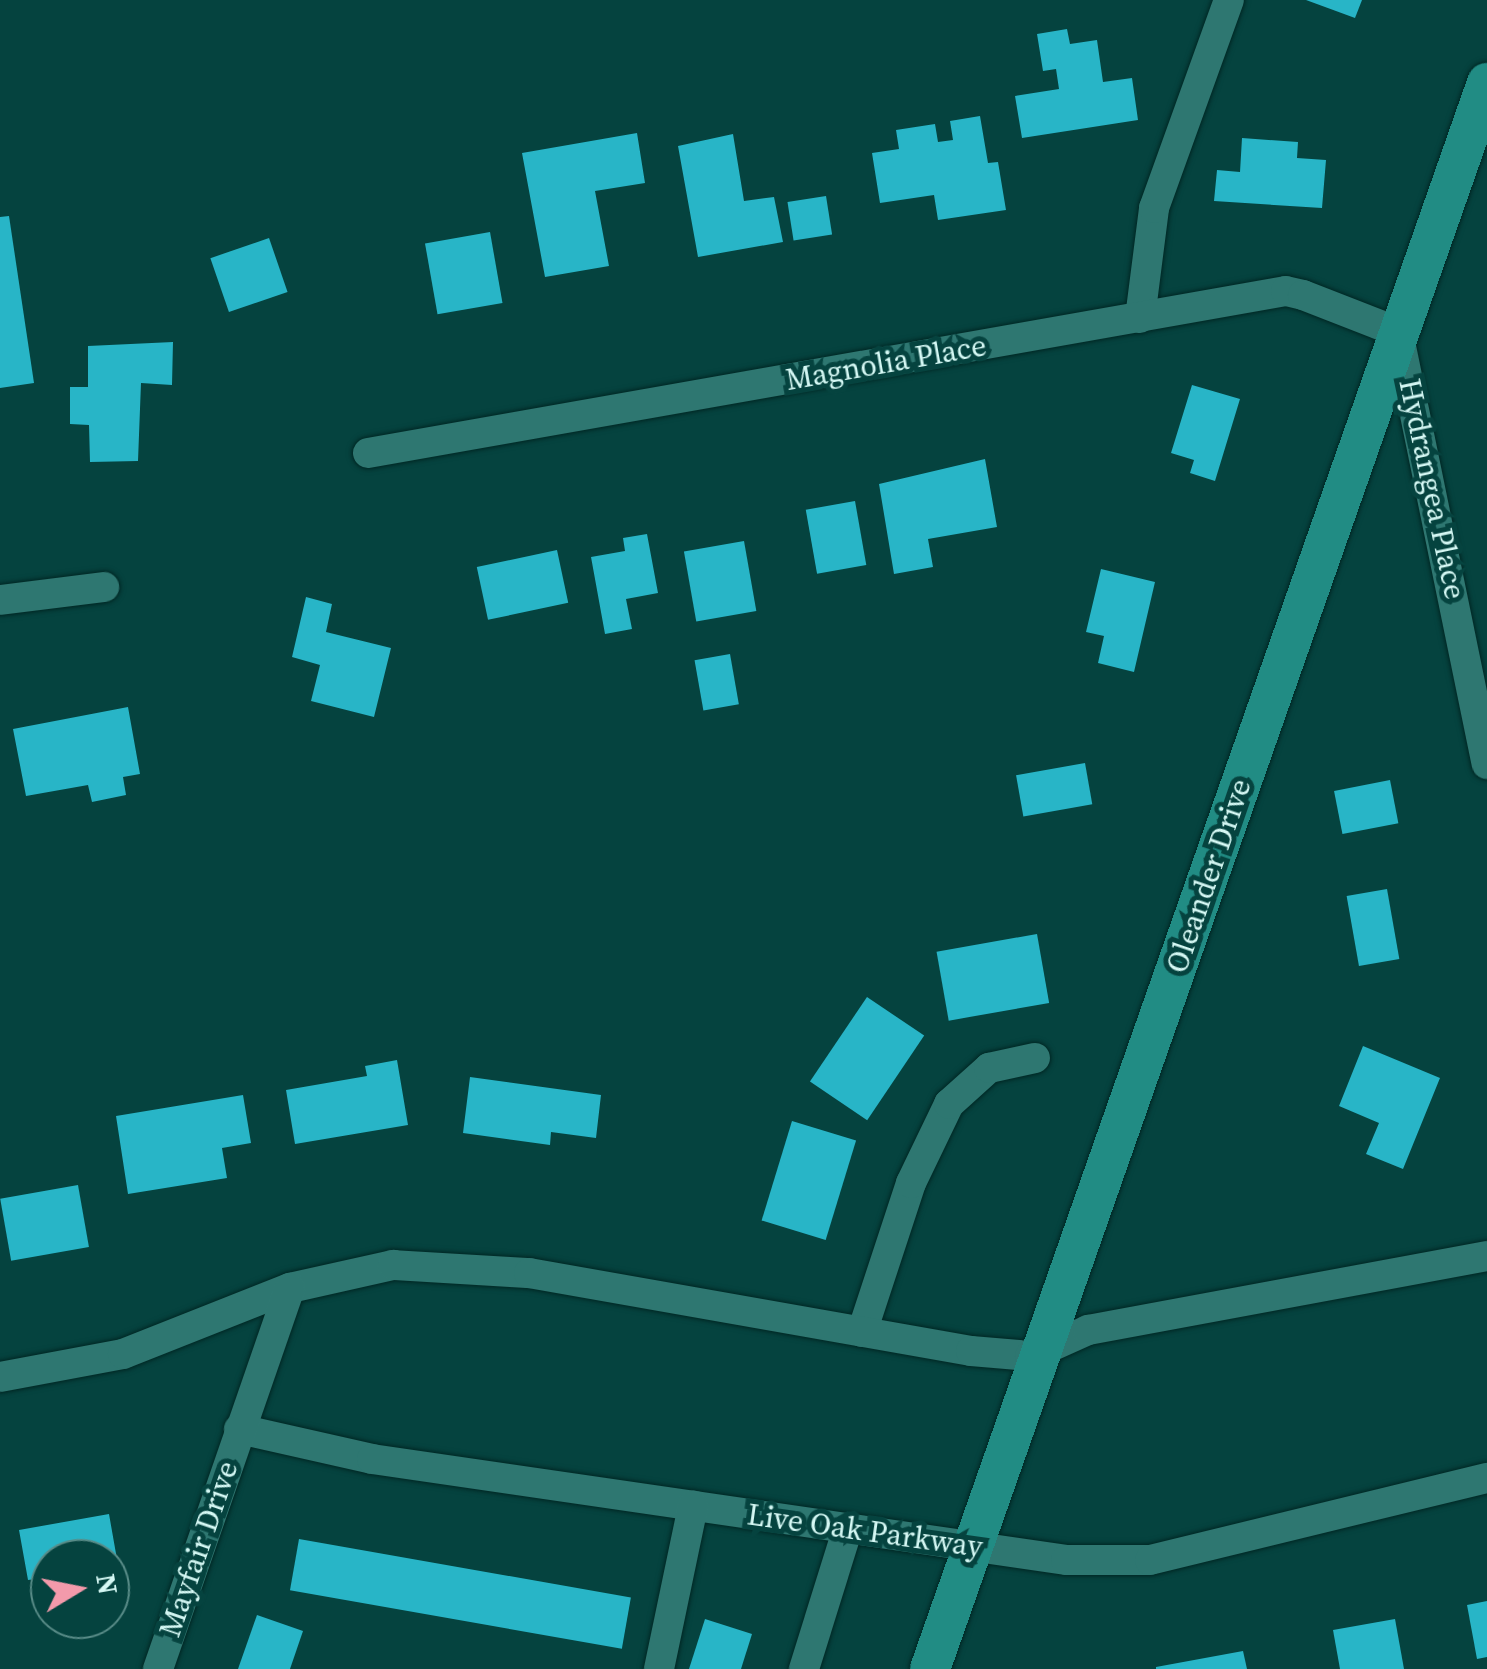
<!DOCTYPE html>
<html>
<head>
<meta charset="utf-8">
<style>
	body { margin:0 }
	#map { position:relative; width:1487px; height:1669px; overflow:hidden; background:#05433f; font-family:"Source Serif 4",serif }
	div>[style] { position:absolute }
	[style*='--x'] { left:calc(var(--x)*1px); top:calc(var(--y)*1px); width:calc(var(--w)*1px); rotate:calc(var(--a)*1deg) }
	.building>* { inset:0; background:#28b5c7; transform-origin:0 0 }
	.roads { filter:drop-shadow(0 0 2px #002724) drop-shadow(0 0 2px #002724) }
	.minor>* { height:30px; margin:-15px; padding:0 15px; transform-origin:15px; border-radius:15px; background:#2e7771 }
	.major>* { height:40px; margin:-20px; padding:0 20px; transform-origin:20px; border-radius:20px; background:#218c84 }
	span { translate:-50% -50%; white-space:nowrap; text-align:center; line-height:1.15; -webkit-text-stroke:10px #05433f; paint-order:stroke }
	.street-label { font-size:30px; color:#d5f8f4 }
	.north { position:absolute; left:30px; top:1539px; width:100px; height:100px; box-sizing:border-box; background:#05433f; border:2px solid #588b87; border-radius:50%; rotate:80deg; font-size:28px; font-weight:700; line-height:40px; text-align:center; color:#d5f8f4 }
	.north::after { content:''; display:block; margin:auto; width:35px; height:45px; background:#f39aab; clip-path:polygon(50% 0,100% 100%,50% 72%,0 100%) }
</style>
</head>
<body>
<div id="map">
	<div class="building">
		<div style="clip-path:polygon(1306px 0,1362px 0,1355px 18px)"></div>
		<div style="clip-path:polygon(1067px 29px,1070px 44px,1097px 40px,1103px 82px,1132px 78px,1138px 120px,1022px 138px,1015px 96px,1059px 89px,1056px 69px,1043px 71px,1037px 34px)"></div>
		<div style="clip-path:polygon(980px 116px,988px 163px,998px 162px,1006px 210px,938px 220px,934px 195px,880px 203px,872px 153px,899px 149px,896px 130px,935px 124px,938px 142px,953px 140px,950px 121px)"></div>
		<div style="clip-path:polygon(637px 133px,645px 183px,595px 191px,609px 266px,545px 277px,522px 153px)"></div>
		<div style="clip-path:polygon(733px 134px,744px 201px,774px 197px,783px 242px,698px 257px,678px 146px)"></div>
		<div style="clip-path:polygon(1242px 138px,1298px 142px,1297px 158px,1326px 160px,1322px 208px,1214px 201px,1217px 170px,1240px 172px)"></div>
		<div style="left:826px;top:196px;width:39px;height:39px;rotate:81deg"></div>
		<div style="clip-path:polygon(9px 216px,34px 383px,0 388px,0 217px)"></div>
		<div style="left:490px;top:232px;width:72px;height:66px;rotate:80deg"></div>
		<div style="left:269px;top:238px;width:57px;height:62px;rotate:71deg"></div>
		<div style="clip-path:polygon(173px 342px,172px 385px,141px 383px,138px 461px,90px 462px,89px 425px,70px 424px,70px 387px,88px 387px,88px 346px)"></div>
		<div style="clip-path:polygon(1192px 385px,1240px 399px,1215px 481px,1190px 473px,1194px 460px,1171px 453px)"></div>
		<div style="clip-path:polygon(985px 459px,997px 527px,928px 539px,933px 567px,894px 574px,879px 484px)"></div>
		<div style="left:855px;top:501px;width:65px;height:50px;rotate:80deg"></div>
		<div style="clip-path:polygon(647px 534px,658px 593px,626px 599px,632px 629px,605px 634px,591px 557px,625px 551px,623px 538px)"></div>
		<div style="left:744px;top:541px;width:71px;height:61px;rotate:80deg"></div>
		<div style="left:557px;top:550px;width:54px;height:82px;rotate:78deg"></div>
		<div style="clip-path:polygon(1101px 569px,1155px 582px,1134px 672px,1098px 663px,1104px 636px,1086px 632px)"></div>
		<div style="clip-path:polygon(306px 597px,332px 604px,326px 632px,391px 648px,374px 717px,311px 701px,320px 665px,292px 657px)"></div>
		<div style="left:730px;top:654px;width:51px;height:36px;rotate:80deg"></div>
		<div style="clip-path:polygon(128px 707px,140px 774px,123px 777px,126px 795px,92px 802px,88px 785px,26px 796px,13px 729px)"></div>
		<div style="left:1085px;top:763px;width:42px;height:70px;rotate:80deg"></div>
		<div style="left:1390px;top:780px;width:44px;height:57px;rotate:79deg"></div>
		<div style="left:1387px;top:889px;width:71px;height:41px;rotate:80deg"></div>
		<div style="left:1037px;top:934px;width:70px;height:102px;rotate:80deg"></div>
		<div style="left:867px;top:997px;width:69px;height:102px;rotate:34deg"></div>
		<div style="clip-path:polygon(1363px 1046px,1440px 1078px,1403px 1169px,1366px 1154px,1379px 1123px,1339px 1106px)"></div>
		<div style="clip-path:polygon(397px 1060px,408px 1125px,295px 1144px,286px 1090px,367px 1076px,365px 1066px)"></div>
		<div style="clip-path:polygon(470px 1077px,601px 1095px,596px 1138px,551px 1132px,550px 1145px,463px 1133px)"></div>
		<div style="clip-path:polygon(243px 1095px,251px 1143px,222px 1148px,227px 1178px,128px 1194px,116px 1116px)"></div>
		<div style="left:792px;top:1121px;width:67px;height:104px;rotate:17deg"></div>
		<div style="left:78px;top:1185px;width:63px;height:79px;rotate:80deg"></div>
		<div style="clip-path:polygon(109px 1514px,118px 1565px,50px 1559px,50px 1577px,28px 1580px,19px 1530px)"></div>
		<div style="left:299px;top:1539px;width:337px;height:52px;rotate:10deg"></div>
		<div style="clip-path:polygon(1487px 1601px,1487px 1657px,1477px 1659px,1467px 1605px)"></div>
		<div style="clip-path:polygon(257px 1615px,303px 1631px,290px 1669px,238px 1669px)"></div>
		<div style="clip-path:polygon(705px 1619px,752px 1634px,741px 1669px,689px 1669px)"></div>
		<div style="clip-path:polygon(1395px 1619px,1404px 1669px,1340px 1669px,1333px 1630px)"></div>
		<div style="clip-path:polygon(1243px 1651px,1247px 1669px,1156px 1669px,1156px 1667px)"></div>
	</div>
	<div class="roads">
		<div class="minor">
			<div style="--x:1140;--y:318;--w:111;--a:-82.7"></div>
			<div style="--x:1154;--y:208;--w:221;--a:-70.2"></div>
			<div style="--x:368;--y:453;--w:932;--a:-10.01"></div>
			<div style="--x:1286;--y:291;--w:17;--a:13"></div>
			<div style="--x:1303;--y:295;--w:102;--a:21.3"></div>
			<div style="--x:1398;--y:332;--w:441;--a:78.4"></div>
			<div style="--x:0;--y:600;--w:105;--a:-7.1"></div>
			<div style="--x:862;--y:1332;--w:157;--a:-71.8"></div>
			<div style="--x:911;--y:1183;--w:88;--a:-64.3"></div>
			<div style="--x:949;--y:1104;--w:54;--a:-42"></div>
			<div style="--x:989;--y:1068;--w:47;--a:-12.3"></div>
			<div style="--x:0;--y:1377;--w:125;--a:-10.6"></div>
			<div style="--x:123;--y:1354;--w:180;--a:-21.6"></div>
			<div style="--x:290;--y:1288;--w:106;--a:-12.6"></div>
			<div style="--x:393;--y:1265;--w:136;--a:3.4"></div>
			<div style="--x:529;--y:1273;--w:449;--a:10"></div>
			<div style="--x:971;--y:1351;--w:59;--a:4.8"></div>
			<div style="--x:1030;--y:1356;--w:64;--a:-24.1"></div>
			<div style="--x:1088;--y:1330;--w:406;--a:-10.5"></div>
			<div style="--x:239;--y:1429;--w:136;--a:12.7"></div>
			<div style="--x:372;--y:1459;--w:701;--a:8.28"></div>
			<div style="--x:1066;--y:1560;--w:84;--a:0"></div>
			<div style="--x:1150;--y:1560;--w:347;--a:-13.7"></div>
			<div style="--x:158;--y:1669;--w:403;--a:-70.9"></div>
			<div style="--x:659;--y:1669;--w:167;--a:-78.2"></div>
			<div style="--x:804;--y:1669;--w:148;--a:-72.7"></div>
		</div>
		<div class="major">
			<div style="--x:930;--y:1669;--w:1681;--a:-70.65"></div>
		</div>
	</div>
	<div class="street-label">
		<span style="left:886px;top:363px;rotate:-10deg">Magnolia Place</span>
		<span style="left:1432px;top:489px;rotate:78deg">Hydrangea Place</span>
		<span style="left:1209px;top:876px;rotate:-71deg">Oleander Drive</span>
		<span style="left:865px;top:1531px;rotate:8deg">Live Oak Parkway</span>
		<span style="left:199px;top:1549px;rotate:-71deg">Mayfair Drive</span>
	</div>
	<div class="north">N</div>
</div>
</body>
</html>
